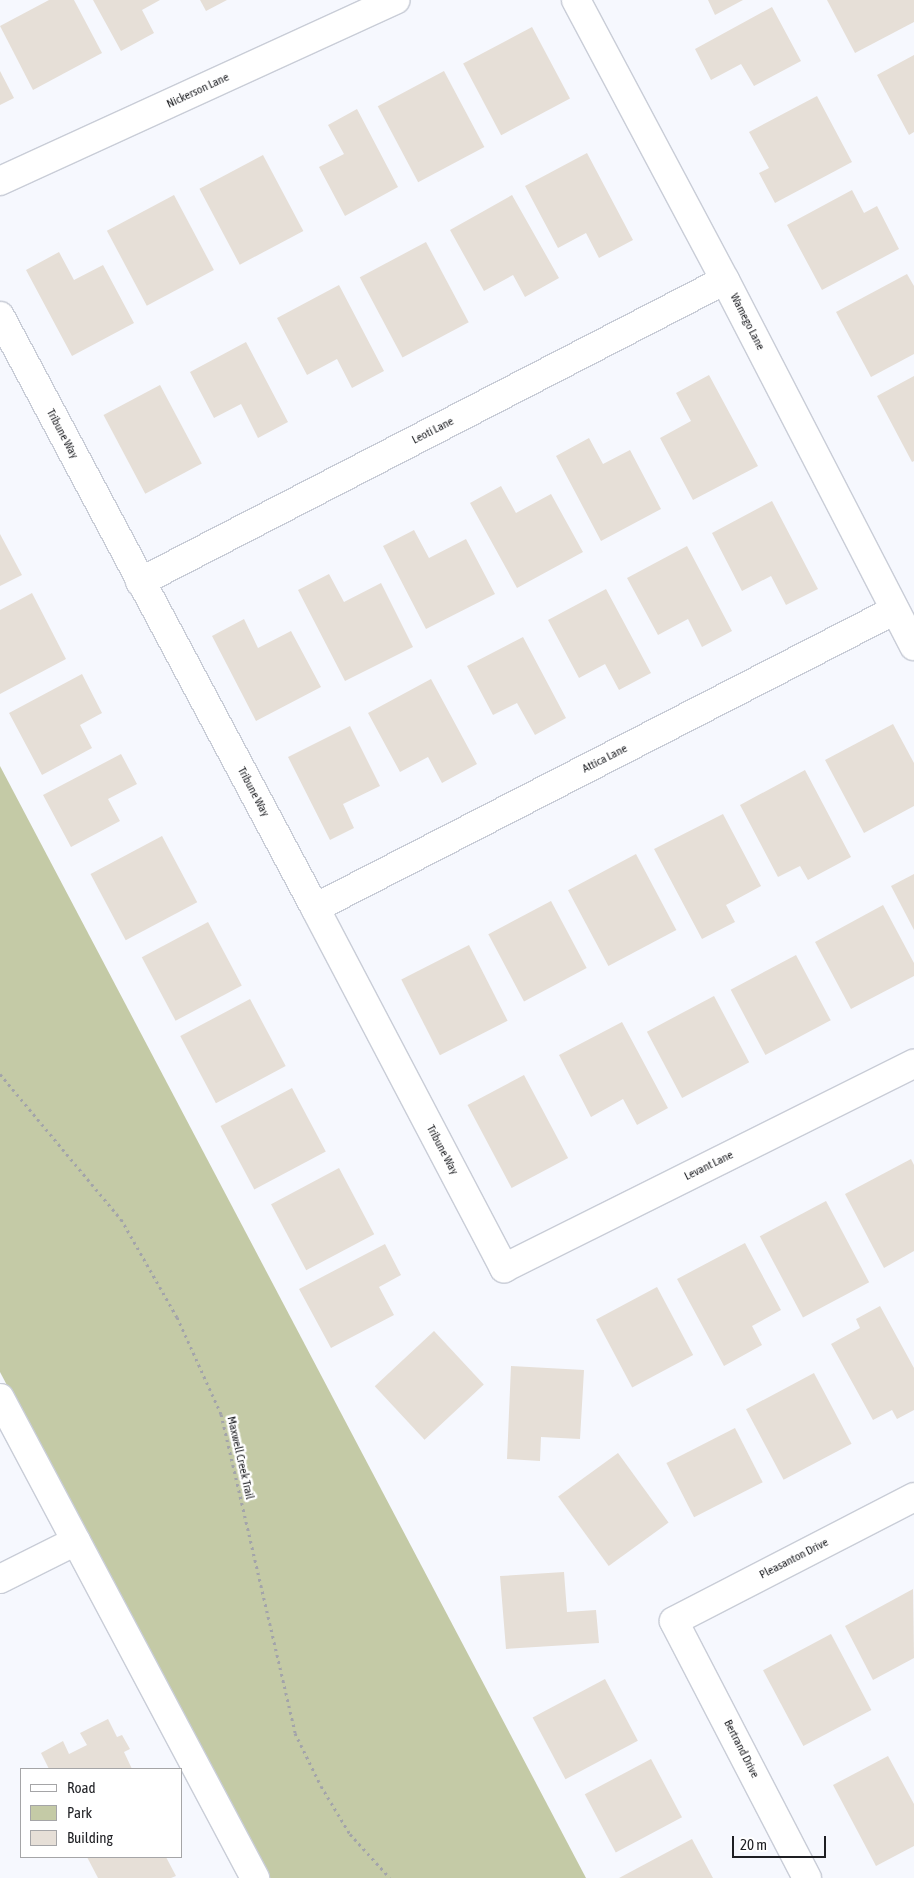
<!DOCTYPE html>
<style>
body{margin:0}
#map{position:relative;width:914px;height:1878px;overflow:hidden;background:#f6f8fe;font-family:"Asap Condensed",sans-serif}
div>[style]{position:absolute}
.green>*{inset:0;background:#c4caa6}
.building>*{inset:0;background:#e6dfd7;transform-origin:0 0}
.path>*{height:3px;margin-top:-1.5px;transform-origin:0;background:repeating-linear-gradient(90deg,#a3a4aa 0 2.5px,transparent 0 6.5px)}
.roads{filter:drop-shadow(1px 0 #c9cdd7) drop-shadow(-1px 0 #c9cdd7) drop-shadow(0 1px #c9cdd7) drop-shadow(0 -1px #c9cdd7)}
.minor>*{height:28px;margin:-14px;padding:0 14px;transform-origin:14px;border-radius:14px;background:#fff}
span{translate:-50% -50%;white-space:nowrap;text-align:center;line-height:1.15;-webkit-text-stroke:5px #fff;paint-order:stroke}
.street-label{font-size:12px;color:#1e1f23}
.legend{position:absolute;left:20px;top:1768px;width:162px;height:90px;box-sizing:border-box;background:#fff;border:1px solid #a5a5a7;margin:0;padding:6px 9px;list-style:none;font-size:15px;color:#1e1f23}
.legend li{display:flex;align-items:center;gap:10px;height:25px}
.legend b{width:25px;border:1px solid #a5a5a7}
.scale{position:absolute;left:732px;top:1836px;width:94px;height:22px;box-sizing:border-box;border:2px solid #1e1f23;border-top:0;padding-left:6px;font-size:15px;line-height:18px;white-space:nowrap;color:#1e1f23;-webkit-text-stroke:4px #fff;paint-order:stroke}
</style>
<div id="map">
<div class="green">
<div style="clip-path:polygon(0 766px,586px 1878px,267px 1878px,0 1372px)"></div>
</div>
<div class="building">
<div style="clip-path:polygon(49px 0,74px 0,102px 53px,33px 90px,0 26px)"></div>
<div style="clip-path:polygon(93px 0,160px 0,142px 10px,154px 33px,121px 51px)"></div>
<div style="clip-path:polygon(200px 0,227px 0,206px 11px)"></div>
<div style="clip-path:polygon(708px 0,743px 0,715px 15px)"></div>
<div style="clip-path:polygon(827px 0,914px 0,914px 22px,855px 53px)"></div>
<div style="clip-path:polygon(772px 7px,801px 61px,754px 86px,741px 64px,711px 80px,695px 49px)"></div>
<div style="left:532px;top:27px;width:81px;height:78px;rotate:62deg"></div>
<div style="clip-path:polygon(914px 55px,914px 132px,909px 135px,877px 75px)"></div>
<div style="clip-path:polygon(0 71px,14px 98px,0 105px)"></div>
<div style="left:444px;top:71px;width:86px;height:75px;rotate:62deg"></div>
<div style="clip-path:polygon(817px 96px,852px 162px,775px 203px,759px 173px,769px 168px,749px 132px)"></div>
<div style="clip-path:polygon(357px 109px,398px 187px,345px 216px,319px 167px,344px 154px,328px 125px)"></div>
<div style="clip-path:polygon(587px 153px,633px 240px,599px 258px,586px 233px,558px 248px,525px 186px)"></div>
<div style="left:263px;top:155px;width:86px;height:72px;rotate:62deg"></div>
<div style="clip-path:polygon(852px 190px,864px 213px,877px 206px,899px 249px,822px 290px,787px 225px)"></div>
<div style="left:174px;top:195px;width:85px;height:76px;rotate:62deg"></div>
<div style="clip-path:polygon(512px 195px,559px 278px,525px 297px,513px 275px,484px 291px,450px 230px)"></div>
<div style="left:426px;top:242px;width:91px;height:75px;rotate:62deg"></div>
<div style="clip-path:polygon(59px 252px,74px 280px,103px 265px,134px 323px,72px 356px,26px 270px)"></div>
<div style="clip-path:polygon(907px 274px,914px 286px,914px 354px,871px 377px,836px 312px)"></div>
<div style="clip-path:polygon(339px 285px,384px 371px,352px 388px,337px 359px,307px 375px,277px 318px)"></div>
<div style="clip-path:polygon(246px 342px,288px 422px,258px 438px,241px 404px,214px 418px,190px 372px)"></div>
<div style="clip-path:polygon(709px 375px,758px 466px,693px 500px,660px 438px,691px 421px,676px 393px)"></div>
<div style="clip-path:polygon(914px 376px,914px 461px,912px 462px,877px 396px)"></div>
<div style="left:160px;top:385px;width:89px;height:64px;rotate:62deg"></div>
<div style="clip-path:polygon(589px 438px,603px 464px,630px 450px,661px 509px,601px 541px,556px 456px)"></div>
<div style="clip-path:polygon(501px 486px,516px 513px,551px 494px,583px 552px,517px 588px,470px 503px)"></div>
<div style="clip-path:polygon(772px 501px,818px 589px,786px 605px,771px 576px,742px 591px,712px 533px)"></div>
<div style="clip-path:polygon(414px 530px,429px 558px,466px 539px,495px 594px,426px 629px,383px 546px)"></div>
<div style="clip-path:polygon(0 534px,22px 575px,0 586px)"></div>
<div style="clip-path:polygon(687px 546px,732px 631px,702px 647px,688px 619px,658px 635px,627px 578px)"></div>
<div style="clip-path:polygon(329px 574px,344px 602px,381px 583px,413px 647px,345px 681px,298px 590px)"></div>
<div style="clip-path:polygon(606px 589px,651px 673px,619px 690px,605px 664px,579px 678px,548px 620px)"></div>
<div style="clip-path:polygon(32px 593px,66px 659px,0 694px,0 610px)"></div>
<div style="clip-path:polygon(244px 619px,258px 648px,291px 631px,321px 687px,256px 721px,212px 636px)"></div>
<div style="clip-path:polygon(523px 637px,566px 718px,535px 735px,517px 703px,493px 715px,467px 666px)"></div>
<div style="clip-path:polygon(82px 674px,102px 713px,80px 725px,92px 748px,42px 775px,9px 713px)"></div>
<div style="clip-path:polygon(431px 679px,477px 764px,442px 783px,428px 757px,400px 772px,368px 713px)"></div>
<div style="clip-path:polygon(893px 724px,914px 763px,914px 806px,864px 833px,825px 760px)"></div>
<div style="clip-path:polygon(350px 726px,380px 786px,343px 804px,354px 828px,330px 840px,288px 757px)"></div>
<div style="clip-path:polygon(121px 754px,137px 784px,108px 799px,120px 821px,71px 847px,43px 795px)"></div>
<div style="clip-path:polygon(805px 770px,851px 857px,808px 880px,800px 866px,778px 877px,740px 805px)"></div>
<div style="clip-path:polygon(723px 814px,761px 886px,726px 905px,735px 922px,702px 939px,654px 849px)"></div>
<div style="left:162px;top:836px;width:75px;height:81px;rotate:62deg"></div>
<div style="left:636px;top:854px;width:86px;height:77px;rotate:62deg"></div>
<div style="clip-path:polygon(914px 874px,914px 930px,891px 886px)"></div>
<div style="left:551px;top:901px;width:76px;height:71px;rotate:62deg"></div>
<div style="clip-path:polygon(883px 905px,914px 963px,914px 976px,851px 1009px,815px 942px)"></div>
<div style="left:208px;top:922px;width:72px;height:75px;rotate:62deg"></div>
<div style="left:469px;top:945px;width:85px;height:76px;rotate:63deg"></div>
<div style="left:796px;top:955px;width:74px;height:74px;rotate:62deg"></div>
<div style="left:714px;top:996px;width:75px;height:76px;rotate:62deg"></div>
<div style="left:250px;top:999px;width:76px;height:79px;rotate:62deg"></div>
<div style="clip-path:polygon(622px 1022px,668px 1108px,637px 1125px,623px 1099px,591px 1117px,559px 1055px)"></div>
<div style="left:524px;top:1075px;width:94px;height:64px;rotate:62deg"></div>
<div style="left:292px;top:1088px;width:72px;height:81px;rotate:62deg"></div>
<div style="clip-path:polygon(911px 1159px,914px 1165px,914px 1251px,884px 1268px,845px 1194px)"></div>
<div style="left:339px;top:1168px;width:75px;height:77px;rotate:62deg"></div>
<div style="left:826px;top:1201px;width:92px;height:75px;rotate:62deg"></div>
<div style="clip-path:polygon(745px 1243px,781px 1310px,752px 1326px,762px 1345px,724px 1366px,677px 1279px)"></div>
<div style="clip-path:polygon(385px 1244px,401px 1275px,379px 1287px,394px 1315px,331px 1348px,299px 1289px)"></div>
<div style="left:657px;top:1287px;width:77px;height:69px;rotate:62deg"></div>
<div style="clip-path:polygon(880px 1306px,914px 1368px,914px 1410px,897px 1419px,892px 1410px,873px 1420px,831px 1344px,860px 1328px,856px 1319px)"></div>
<div style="left:434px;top:1331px;width:73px;height:81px;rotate:47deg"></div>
<div style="clip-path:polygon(511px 1366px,584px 1370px,580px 1439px,541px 1437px,540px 1461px,507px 1459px)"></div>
<div style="left:814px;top:1373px;width:80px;height:77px;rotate:62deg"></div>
<div style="left:735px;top:1428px;width:61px;height:77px;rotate:63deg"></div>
<div style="left:618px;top:1453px;width:86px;height:74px;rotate:54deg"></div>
<div style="clip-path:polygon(564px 1572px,567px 1612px,596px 1610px,599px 1643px,506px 1649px,500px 1576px)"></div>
<div style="clip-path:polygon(913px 1589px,914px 1658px,873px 1680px,845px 1626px)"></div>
<div style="left:831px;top:1634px;width:86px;height:77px;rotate:62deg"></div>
<div style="left:605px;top:1679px;width:70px;height:82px;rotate:62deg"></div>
<div style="clip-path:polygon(108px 1719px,117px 1737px,122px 1735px,130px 1749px,124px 1752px,132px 1769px,49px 1769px,41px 1753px,63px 1741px,69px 1754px,87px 1745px,80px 1733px)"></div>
<div style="clip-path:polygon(888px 1756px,914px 1804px,914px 1846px,876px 1866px,833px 1785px)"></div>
<div style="left:651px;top:1759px;width:66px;height:75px;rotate:62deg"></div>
<div style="clip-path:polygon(692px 1839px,713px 1878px,619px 1878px)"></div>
<div style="clip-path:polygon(87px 1857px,166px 1857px,176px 1876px,171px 1878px,98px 1878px)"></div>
</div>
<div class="path">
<div style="left:0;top:1074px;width:189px;rotate:50.2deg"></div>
<div style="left:121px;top:1219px;width:113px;rotate:60.3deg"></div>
<div style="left:177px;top:1317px;width:107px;rotate:65.6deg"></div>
<div style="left:221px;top:1414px;width:327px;rotate:76.9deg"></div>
<div style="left:295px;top:1733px;width:59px;rotate:63.9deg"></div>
<div style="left:321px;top:1786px;width:56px;rotate:58.9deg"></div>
<div style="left:350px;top:1834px;width:59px;rotate:47.7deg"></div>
</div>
<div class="roads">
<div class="minor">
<div style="left:576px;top:0;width:317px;rotate:62deg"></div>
<div style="left:725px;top:280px;width:412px;rotate:62.7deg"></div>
<div style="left:0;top:181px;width:435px;rotate:-24.6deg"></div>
<div style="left:0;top:316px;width:671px;rotate:61.98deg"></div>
<div style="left:315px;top:908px;width:407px;rotate:62.3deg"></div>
<div style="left:504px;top:1268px;width:458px;rotate:-26.5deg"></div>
<div style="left:140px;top:582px;width:658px;rotate:-27.3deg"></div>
<div style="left:315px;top:908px;width:652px;rotate:-27.19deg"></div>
<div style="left:0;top:1398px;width:544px;rotate:62.02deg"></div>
<div style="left:0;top:1579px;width:85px;rotate:-26.6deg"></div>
<div style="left:807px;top:1878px;width:289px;rotate:-117.4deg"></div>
<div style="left:674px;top:1621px;width:270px;rotate:-27.3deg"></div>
</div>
</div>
<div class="street-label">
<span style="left:198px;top:91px;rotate:-25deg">Nickerson Lane</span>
<span style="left:747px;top:322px;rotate:63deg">Wamego Lane</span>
<span style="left:433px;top:431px;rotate:-27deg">Leoti Lane</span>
<span style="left:62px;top:434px;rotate:62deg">Tribune Way</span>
<span style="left:605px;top:759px;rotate:-27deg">Attica Lane</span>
<span style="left:253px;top:792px;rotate:62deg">Tribune Way</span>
<span style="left:442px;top:1150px;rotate:62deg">Tribune Way</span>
<span style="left:709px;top:1166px;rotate:-26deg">Levant Lane</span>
<span style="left:240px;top:1458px;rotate:77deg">Maxwell Creek Trail</span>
<span style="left:794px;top:1559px;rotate:-27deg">Pleasanton Drive</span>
<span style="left:741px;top:1749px;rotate:63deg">Bertrand Drive</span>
</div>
<ul class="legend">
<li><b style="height:6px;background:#fff"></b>Road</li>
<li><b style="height:14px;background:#c4caa6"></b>Park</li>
<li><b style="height:14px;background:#e6dfd7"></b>Building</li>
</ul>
<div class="scale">20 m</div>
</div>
